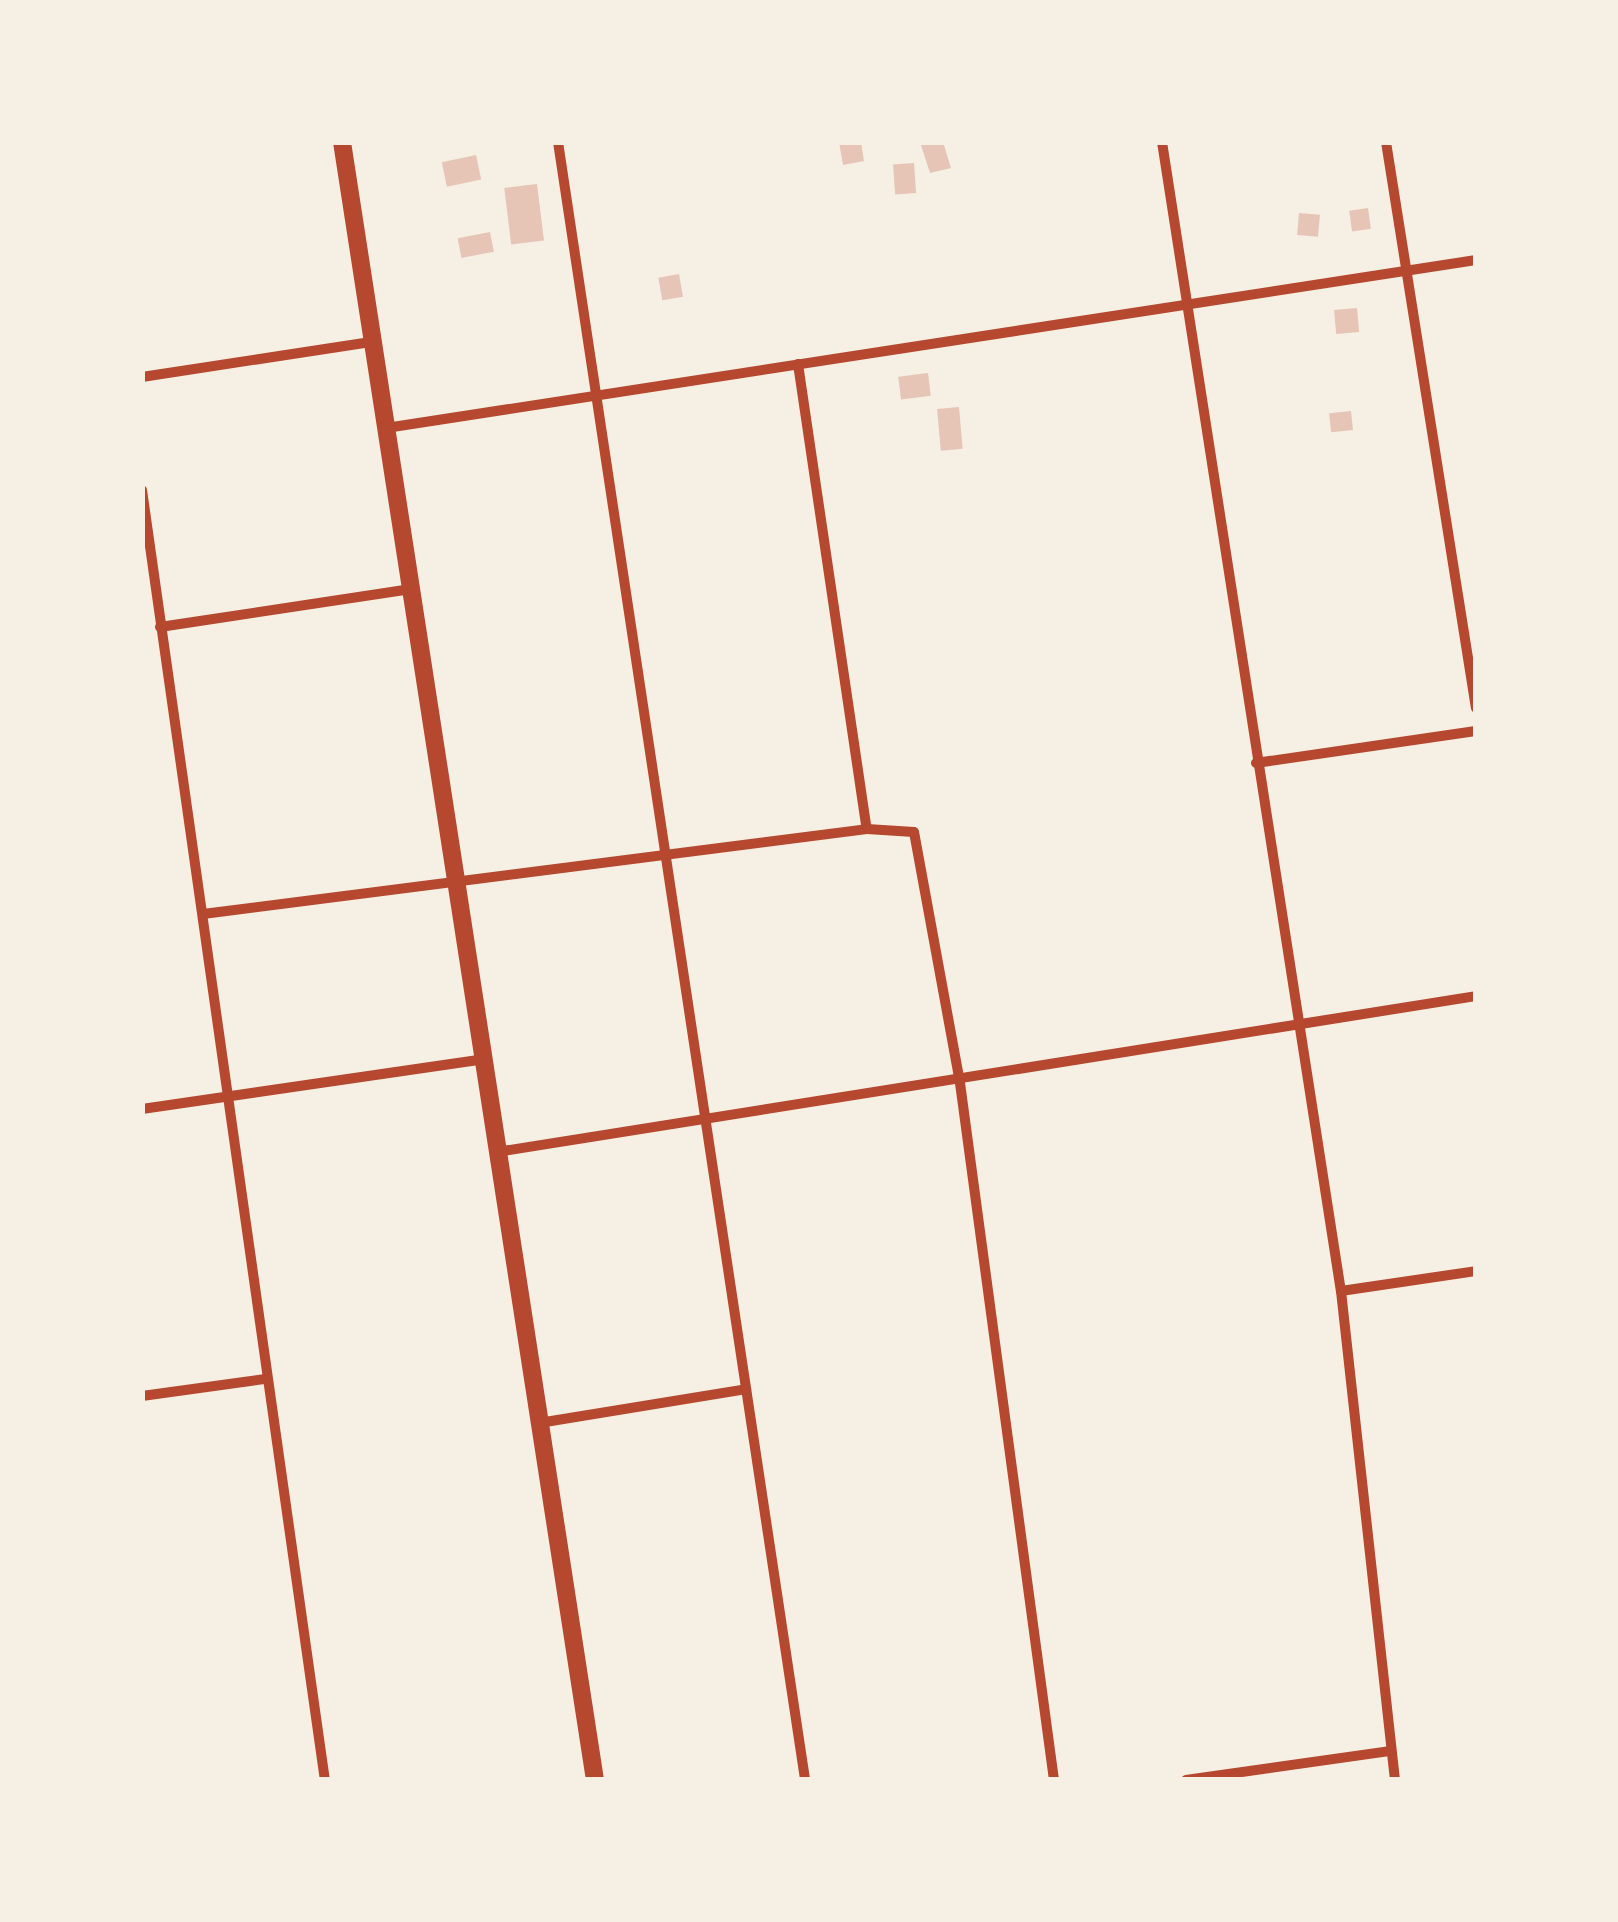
<!DOCTYPE html>
<style>
body{margin:0}
#map{position:relative;width:1618px;height:1922px;overflow:hidden;background:#f6efe4;font-family:"Nunito Sans",sans-serif}
div>[style]{position:absolute}
.building>*{inset:0;background:#e6c5b7;transform-origin:0 0}
.minor>*{height:10px;margin:-5px;padding:0 5px;transform-origin:5px;border-radius:5px;background:#b5482f}
.tertiary>*{height:18px;margin:-9px;padding:0 9px;transform-origin:9px;border-radius:9px;background:#b5482f}
span{translate:-50% -50%;white-space:nowrap;text-align:center;line-height:1.15;-webkit-text-stroke:8px #f6efe4;paint-order:stroke}
.frame{position:absolute;inset:0;border:145px solid #f6efe4;pointer-events:none}
</style>
<div id="map">
<div class="building">
<div style="clip-path:polygon(839px 142px,861px 142px,864px 161px,843px 165px)"></div>
<div style="clip-path:polygon(920px 142px,943px 142px,951px 168px,930px 173px)"></div>
<div style="left:476px;top:155px;width:25px;height:35px;rotate:78deg"></div>
<div style="left:914px;top:163px;width:30px;height:21px;rotate:86deg"></div>
<div style="left:537px;top:184px;width:57px;height:33px;rotate:83deg"></div>
<div style="left:1368px;top:208px;width:21px;height:19px;rotate:82deg"></div>
<div style="left:1299px;top:213px;width:21px;height:22px;rotate:5deg"></div>
<div style="left:490px;top:232px;width:20px;height:33px;rotate:79deg"></div>
<div style="left:679px;top:274px;width:23px;height:21px;rotate:80deg"></div>
<div style="left:1357px;top:308px;width:24px;height:23px;rotate:85deg"></div>
<div style="left:928px;top:373px;width:23px;height:30px;rotate:83deg"></div>
<div style="left:959px;top:407px;width:42px;height:22px;rotate:85deg"></div>
<div style="left:1351px;top:411px;width:19px;height:22px;rotate:84deg"></div>
</div>
<div class="minor">
<div style="left:558px;top:142px;width:1657px;rotate:81.42deg"></div>
<div style="left:1162px;top:142px;width:1163px;rotate:81.15deg"></div>
<div style="left:1341px;top:1291px;width:492px;rotate:83.7deg"></div>
<div style="left:1386px;top:142px;width:573px;rotate:80.97deg"></div>
<div style="left:798px;top:364px;width:470px;rotate:81.6deg"></div>
<div style="left:142px;top:377px;width:233px;rotate:-8.7deg"></div>
<div style="left:386px;top:428px;width:1103px;rotate:-8.76deg"></div>
<div style="left:142px;top:490px;width:1303px;rotate:81.93deg"></div>
<div style="left:160px;top:627px;width:254px;rotate:-8.6deg"></div>
<div style="left:1256px;top:763px;width:222px;rotate:-8.3deg"></div>
<div style="left:203px;top:914px;width:669px;rotate:-7.29deg"></div>
<div style="left:867px;top:829px;width:47px;rotate:3.7deg"></div>
<div style="left:914px;top:832px;width:255px;rotate:79.6deg"></div>
<div style="left:960px;top:1083px;width:703px;rotate:82.32deg"></div>
<div style="left:142px;top:1109px;width:345px;rotate:-8.3deg"></div>
<div style="left:497px;top:1152px;width:991px;rotate:-9.05deg"></div>
<div style="left:1341px;top:1291px;width:136px;rotate:-8.4deg"></div>
<div style="left:142px;top:1396px;width:123px;rotate:-7.9deg"></div>
<div style="left:539px;top:1423px;width:210px;rotate:-9.3deg"></div>
<div style="left:1186px;top:1780px;width:207px;rotate:-8.1deg"></div>
</div>
<div class="tertiary">
<div style="left:342px;top:142px;width:1657px;rotate:81.22deg"></div>
</div>
<div class="frame"></div>
</div>
